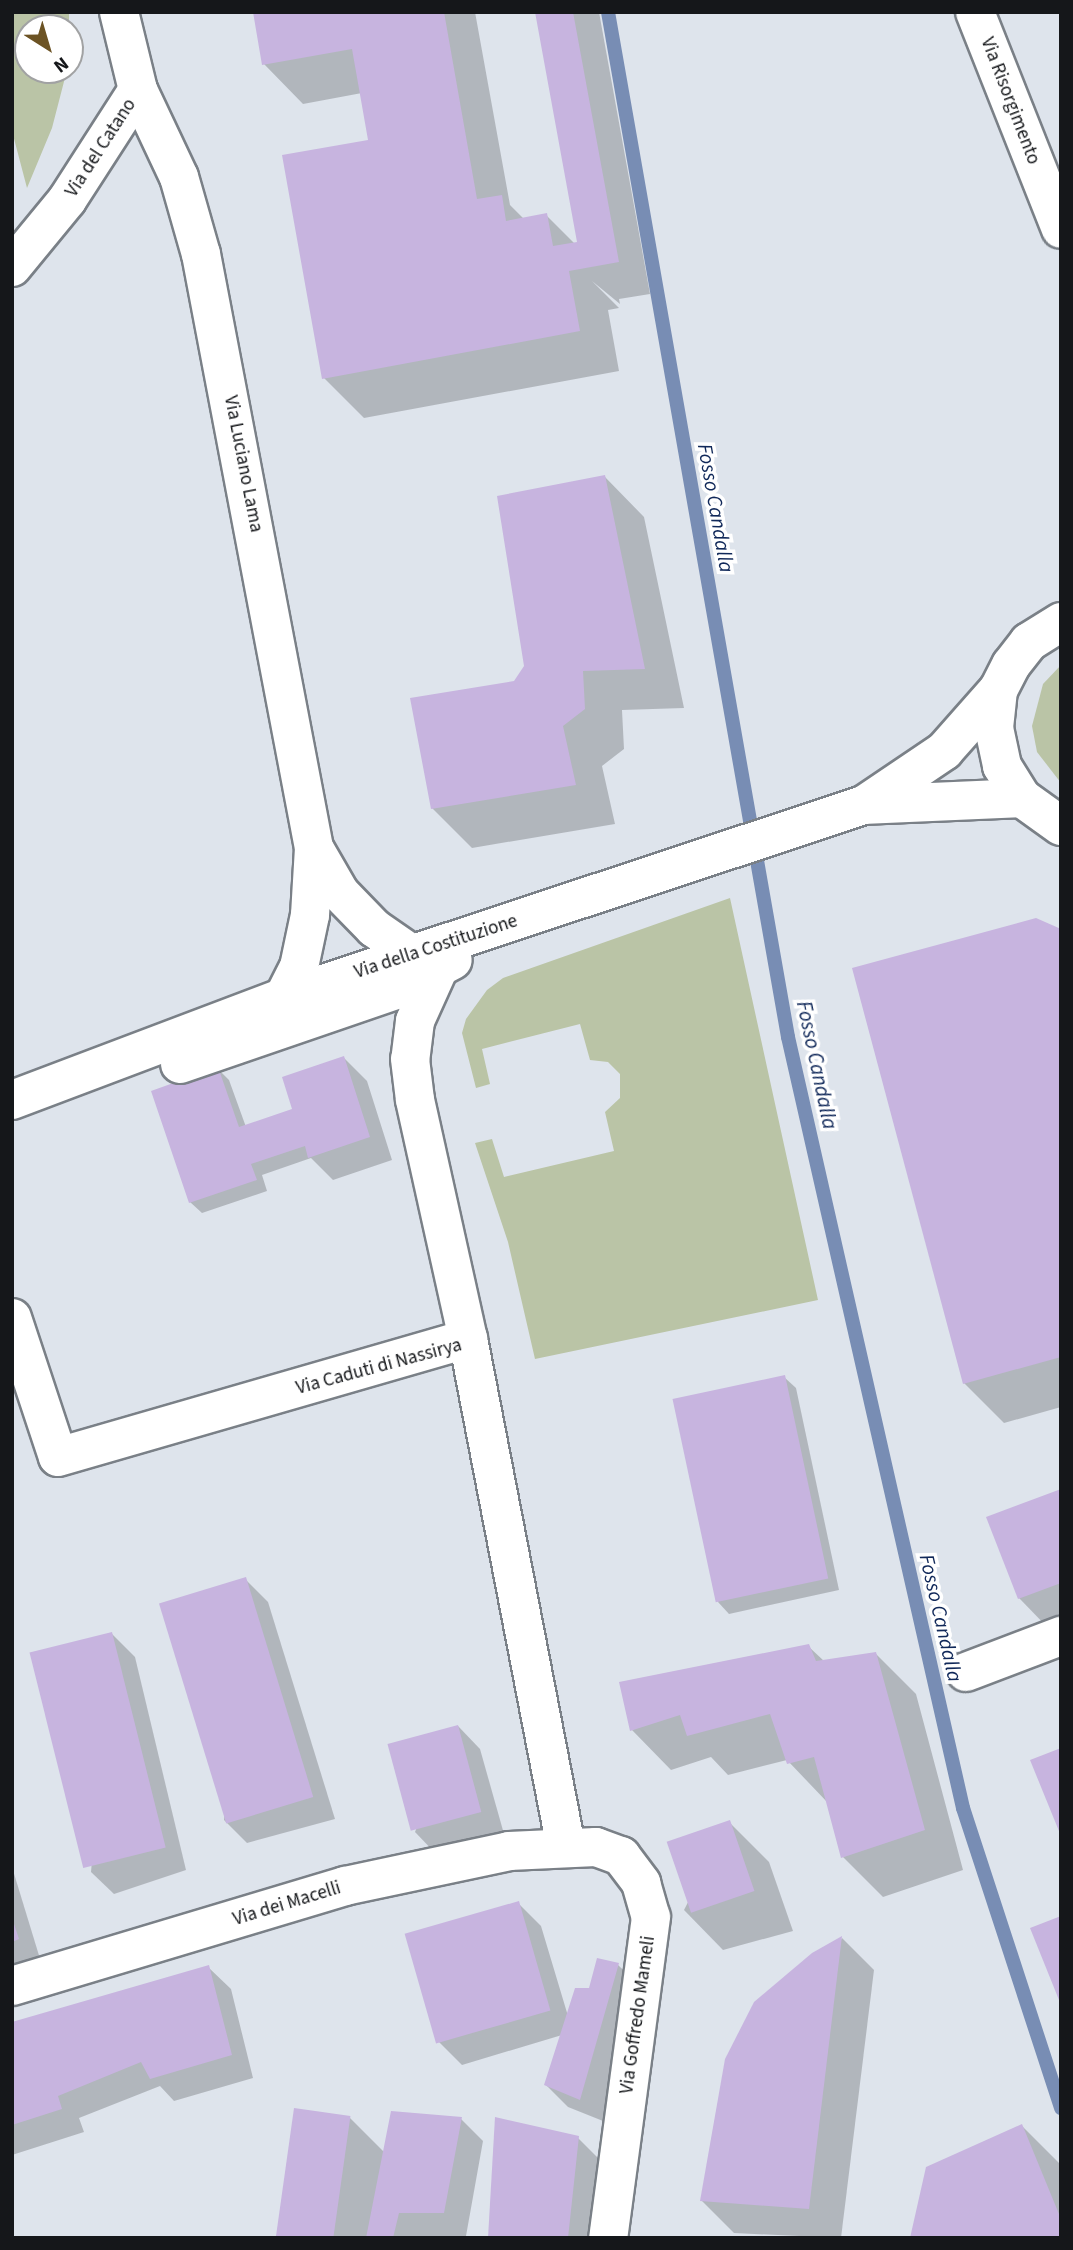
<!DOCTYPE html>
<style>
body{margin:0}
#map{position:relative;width:1073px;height:2250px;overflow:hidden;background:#dee4ec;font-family:"Source Sans 3",sans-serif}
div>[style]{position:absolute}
.green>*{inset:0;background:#bac4a6}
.shadow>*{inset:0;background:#0003}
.stream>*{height:14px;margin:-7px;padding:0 7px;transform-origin:7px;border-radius:7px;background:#788db4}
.building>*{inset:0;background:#c7b4df;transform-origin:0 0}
.roads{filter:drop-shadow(2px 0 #7a8087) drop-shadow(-2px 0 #7a8087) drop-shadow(0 2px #7a8087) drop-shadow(0 -2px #7a8087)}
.minor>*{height:38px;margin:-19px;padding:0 19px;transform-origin:19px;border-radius:19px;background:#fff}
.tertiary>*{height:38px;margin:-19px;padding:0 19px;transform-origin:19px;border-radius:19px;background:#fff}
.primary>*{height:38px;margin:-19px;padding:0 19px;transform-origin:19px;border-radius:19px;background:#fff}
span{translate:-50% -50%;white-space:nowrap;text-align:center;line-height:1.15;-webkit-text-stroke:7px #fff;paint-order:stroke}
.street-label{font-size:19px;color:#15171a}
.water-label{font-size:21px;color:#102859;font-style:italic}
.frame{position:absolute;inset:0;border:14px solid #15171a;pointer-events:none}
.north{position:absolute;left:14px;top:14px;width:70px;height:70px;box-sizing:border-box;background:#fff;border:2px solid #a1a2a3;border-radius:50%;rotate:143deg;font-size:19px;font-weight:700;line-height:28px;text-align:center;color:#15171a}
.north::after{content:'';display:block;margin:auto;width:24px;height:32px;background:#6c5324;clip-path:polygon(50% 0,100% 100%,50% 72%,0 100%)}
</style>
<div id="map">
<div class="green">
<div style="clip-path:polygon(12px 12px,69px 12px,69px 28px,28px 28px,28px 70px,67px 70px,52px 128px,27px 188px,12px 131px)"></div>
<div style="clip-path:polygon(1061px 665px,1061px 783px,1037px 752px,1032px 726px,1043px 684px)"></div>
<div style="clip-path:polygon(730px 898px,818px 1300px,535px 1359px,508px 1242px,475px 1143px,492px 1139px,504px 1177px,614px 1151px,605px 1112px,620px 1098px,620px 1074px,608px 1062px,590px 1060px,580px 1024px,482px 1049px,490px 1084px,476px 1088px,462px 1033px,466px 1019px,487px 990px,503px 978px)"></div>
</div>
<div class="shadow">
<div style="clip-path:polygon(254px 12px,475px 12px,510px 205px,524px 219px,546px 215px,575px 244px,579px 243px,537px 12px,599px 12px,650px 294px,619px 299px,620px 304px,592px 281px,619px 308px,608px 310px,619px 371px,364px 418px,324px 378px,370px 141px,362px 93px,303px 104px,264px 64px)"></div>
<div style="clip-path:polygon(605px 477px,644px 517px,684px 708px,622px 710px,624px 749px,602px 766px,615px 824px,472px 848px,432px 808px,525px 666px)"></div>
<div style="clip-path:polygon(1061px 931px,1061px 1407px,1004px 1423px,964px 1383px)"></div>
<div style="clip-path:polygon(344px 1058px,367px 1081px,392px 1160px,333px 1180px,311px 1158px,262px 1175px,267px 1191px,202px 1213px,190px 1202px,218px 1069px,229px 1080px,246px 1127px,292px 1111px)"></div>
<div style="clip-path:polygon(784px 1377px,796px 1388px,839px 1590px,729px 1614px,718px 1602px)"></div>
<div style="clip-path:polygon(1061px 1491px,1061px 1627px,1051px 1631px,1019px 1598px)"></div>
<div style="clip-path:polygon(245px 1579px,268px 1602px,335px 1819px,247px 1843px,224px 1820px)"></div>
<div style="clip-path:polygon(112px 1634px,135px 1657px,186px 1870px,114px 1894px,91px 1872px)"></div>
<div style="clip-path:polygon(808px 1646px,824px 1661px,876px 1654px,916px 1694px,963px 1870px,883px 1897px,843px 1857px,828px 1803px,787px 1760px,728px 1775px,711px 1757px,671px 1770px,632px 1730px)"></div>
<div style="clip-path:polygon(458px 1726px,480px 1749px,504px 1834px,437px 1855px,415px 1832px)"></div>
<div style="clip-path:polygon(729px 1822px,769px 1862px,793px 1931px,723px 1950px,684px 1910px)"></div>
<div style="clip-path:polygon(12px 1867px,41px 1962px,12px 1972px)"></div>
<div style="clip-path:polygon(518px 1903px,541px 1926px,568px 2016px,618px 1965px,641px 1987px,603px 2121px,568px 2107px,546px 2085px,562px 2035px,462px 2065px,439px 2042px)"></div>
<div style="clip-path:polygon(842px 1938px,874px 1970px,841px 2238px,734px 2233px,702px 2201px)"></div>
<div style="clip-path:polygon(208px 1967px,231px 1989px,253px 2078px,174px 2101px,160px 2086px,79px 2118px,84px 2132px,12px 2155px,12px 2024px)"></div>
<div style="clip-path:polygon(349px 2117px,384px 2152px,461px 2119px,483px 2141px,466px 2236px,279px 2238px)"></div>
<div style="clip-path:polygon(1022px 2126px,1061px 2165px,1061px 2238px)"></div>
<div style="clip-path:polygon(578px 2138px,601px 2161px,593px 2238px,490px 2238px)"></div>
</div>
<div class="stream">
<div style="left:608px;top:12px;width:1041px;rotate:80.04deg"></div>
<div style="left:788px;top:1037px;width:791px;rotate:77.21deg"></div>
<div style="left:963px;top:1808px;width:316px;rotate:71.9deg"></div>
</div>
<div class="building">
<div style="clip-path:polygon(253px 12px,444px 12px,477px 199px,502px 195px,506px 221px,547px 213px,553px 246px,577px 242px,535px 12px,573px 12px,619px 262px,569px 271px,580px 331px,322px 379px,282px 155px,368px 140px,352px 49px,262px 65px)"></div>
<div style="clip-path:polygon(605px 475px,645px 669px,583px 671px,585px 709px,563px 726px,576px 785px,431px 809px,410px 698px,514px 681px,524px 666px,497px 496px)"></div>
<div style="clip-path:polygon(1036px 918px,1061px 929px,1061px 1357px,963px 1384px,852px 968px)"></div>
<div style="clip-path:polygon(344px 1056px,370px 1137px,308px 1158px,305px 1146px,251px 1164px,257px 1180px,189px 1203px,151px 1091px,218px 1067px,239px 1127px,292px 1109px,282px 1077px)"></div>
<div style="left:785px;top:1375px;width:208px;height:115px;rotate:78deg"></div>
<div style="clip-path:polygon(1061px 1489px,1061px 1583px,1018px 1599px,986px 1517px)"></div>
<div style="left:246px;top:1577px;width:230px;height:91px;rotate:73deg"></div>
<div style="left:112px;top:1632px;width:222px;height:85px;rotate:76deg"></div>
<div style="clip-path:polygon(809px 1644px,816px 1661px,876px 1652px,925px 1830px,841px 1858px,814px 1757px,787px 1764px,770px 1714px,687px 1736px,680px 1715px,630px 1731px,619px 1682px)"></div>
<div style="left:458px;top:1725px;width:90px;height:73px;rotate:75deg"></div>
<div style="clip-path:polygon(1061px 1748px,1061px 1836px,1030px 1760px)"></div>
<div style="left:730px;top:1820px;width:75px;height:67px;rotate:71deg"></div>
<div style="left:519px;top:1901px;width:114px;height:119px;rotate:74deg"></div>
<div style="clip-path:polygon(1061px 1916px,1061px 2005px,1030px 1928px)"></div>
<div style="clip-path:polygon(12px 1918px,19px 1939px,12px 1942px)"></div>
<div style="clip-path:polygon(842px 1936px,809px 2209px,700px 2201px,725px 2059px,754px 2002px,812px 1953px)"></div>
<div style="clip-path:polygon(597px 1958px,619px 1963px,580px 2100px,544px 2085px,575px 1988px,589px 1988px)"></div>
<div style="clip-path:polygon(209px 1965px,232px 2055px,150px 2079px,141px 2062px,58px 2096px,62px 2109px,12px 2125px,12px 2022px)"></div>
<div style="left:294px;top:2108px;width:57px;height:131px;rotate:8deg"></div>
<div style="clip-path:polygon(391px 2111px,462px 2117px,444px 2213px,399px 2213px,393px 2238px,366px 2238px)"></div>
<div style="clip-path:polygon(495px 2117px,579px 2136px,568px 2238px,488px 2238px)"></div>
<div style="clip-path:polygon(1022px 2124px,1061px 2219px,1061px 2238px,910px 2238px,926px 2167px)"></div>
</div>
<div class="roads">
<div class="minor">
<div style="left:119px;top:12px;width:80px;rotate:76.3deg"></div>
<div style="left:138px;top:90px;width:96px;rotate:64.8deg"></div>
<div style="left:179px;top:177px;width:80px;rotate:74.1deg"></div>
<div style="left:201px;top:254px;width:605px;rotate:79.23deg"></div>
<div style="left:314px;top:848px;width:67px;rotate:93.4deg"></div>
<div style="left:310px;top:915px;width:53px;rotate:101.9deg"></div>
<div style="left:299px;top:967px;width:34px;rotate:117deg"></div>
<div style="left:12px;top:267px;width:87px;rotate:-50.6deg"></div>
<div style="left:67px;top:200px;width:131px;rotate:-57.2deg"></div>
<div style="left:314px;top:848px;width:52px;rotate:60deg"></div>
<div style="left:340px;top:893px;width:49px;rotate:45.8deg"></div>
<div style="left:374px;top:928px;width:47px;rotate:34.7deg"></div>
<div style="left:438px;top:970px;width:56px;rotate:114.3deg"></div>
<div style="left:415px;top:1021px;width:38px;rotate:97deg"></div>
<div style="left:410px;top:1059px;width:41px;rotate:83deg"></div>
<div style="left:415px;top:1100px;width:245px;rotate:77.5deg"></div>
<div style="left:468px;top:1339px;width:517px;rotate:79.08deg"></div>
<div style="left:12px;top:1318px;width:146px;rotate:71.7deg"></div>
<div style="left:58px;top:1457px;width:427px;rotate:-16.1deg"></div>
<div style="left:966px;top:1672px;width:102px;rotate:-20.8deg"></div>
<div style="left:12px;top:1986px;width:348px;rotate:-16.7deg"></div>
<div style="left:345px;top:1886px;width:168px;rotate:-12deg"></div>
<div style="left:509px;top:1851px;width:87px;rotate:-2.6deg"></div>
<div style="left:596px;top:1847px;width:27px;rotate:20deg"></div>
<div style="left:621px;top:1856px;width:34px;rotate:53deg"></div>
<div style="left:641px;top:1883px;width:35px;rotate:74deg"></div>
<div style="left:651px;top:1917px;width:324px;rotate:97.6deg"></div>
</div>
<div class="tertiary">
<div style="left:864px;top:805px;width:97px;rotate:-34deg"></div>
<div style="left:944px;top:751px;width:81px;rotate:-48.5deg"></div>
<div style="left:180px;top:1064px;width:228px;rotate:-18.9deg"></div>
<div style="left:396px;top:990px;width:64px;rotate:-27.8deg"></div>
<div style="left:12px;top:1100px;width:291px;rotate:-20.7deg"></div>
<div style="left:284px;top:997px;width:611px;rotate:-18.32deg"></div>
<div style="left:864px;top:805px;width:158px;rotate:-2.5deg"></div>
</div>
<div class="primary">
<div style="left:975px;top:12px;width:233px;rotate:68.4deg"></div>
<div style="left:1061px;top:622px;width:38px;rotate:148deg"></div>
<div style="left:1029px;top:642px;width:29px;rotate:128deg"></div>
<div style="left:1011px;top:665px;width:28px;rotate:117deg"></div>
<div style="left:998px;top:690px;width:38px;rotate:96deg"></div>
<div style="left:994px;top:728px;width:39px;rotate:78deg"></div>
<div style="left:1002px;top:766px;width:38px;rotate:58deg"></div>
<div style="left:1022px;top:798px;width:48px;rotate:35.7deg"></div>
</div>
</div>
<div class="street-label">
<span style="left:1010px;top:101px;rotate:69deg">Via Risorgimento</span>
<span style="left:101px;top:148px;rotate:-57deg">Via del Catano</span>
<span style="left:243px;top:464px;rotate:79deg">Via Luciano Lama</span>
<span style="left:436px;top:947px;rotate:-18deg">Via della Costituzione</span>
<span style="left:379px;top:1367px;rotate:-15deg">Via Caduti di Nassirya</span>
<span style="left:287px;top:1904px;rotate:-17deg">Via dei Macelli</span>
<span style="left:638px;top:2015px;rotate:-82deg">Via Goffredo Mameli</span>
</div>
<div class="water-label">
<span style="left:716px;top:508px;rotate:80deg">Fosso Candalla</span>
<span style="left:817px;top:1065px;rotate:78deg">Fosso Candalla</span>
<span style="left:941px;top:1618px;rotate:77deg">Fosso Candalla</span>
</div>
<div class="frame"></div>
<div class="north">N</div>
</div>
